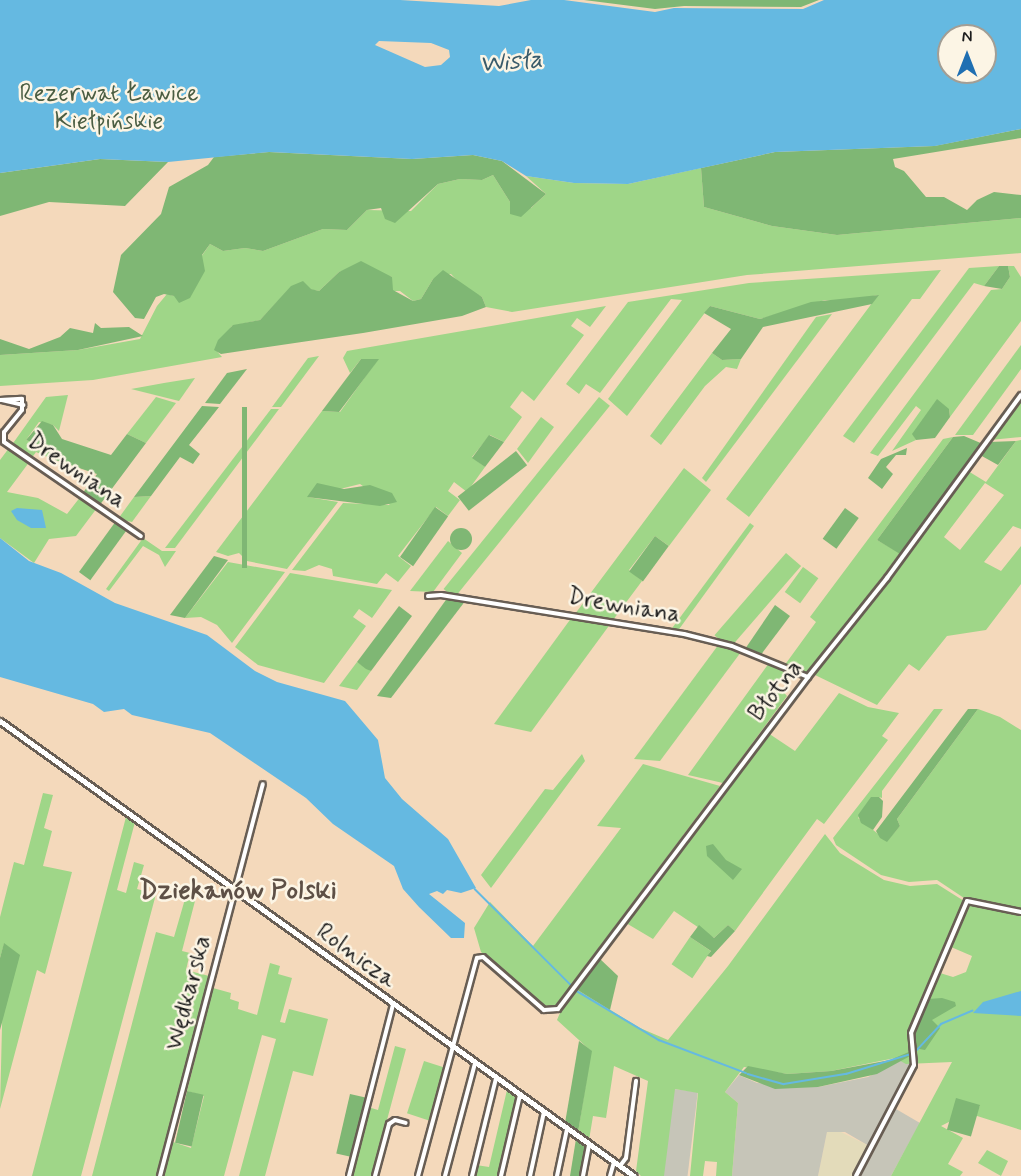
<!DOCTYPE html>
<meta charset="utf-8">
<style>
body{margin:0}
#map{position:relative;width:1021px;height:1176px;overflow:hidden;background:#f4d9bb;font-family:Mynerve,sans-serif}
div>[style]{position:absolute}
.built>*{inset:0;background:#e3dbba}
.industrial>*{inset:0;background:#c6c5b8;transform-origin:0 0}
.green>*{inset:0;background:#9fd688;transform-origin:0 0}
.forest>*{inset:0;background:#7fb774;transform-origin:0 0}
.round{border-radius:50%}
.water>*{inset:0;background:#65b9e1}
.stream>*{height:1.5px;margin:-0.75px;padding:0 0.75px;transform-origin:0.75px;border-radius:0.75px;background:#65b9e1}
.roads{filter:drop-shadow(2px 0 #685e54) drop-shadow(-2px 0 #685e54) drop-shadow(0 2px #685e54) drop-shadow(0 -2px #685e54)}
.minor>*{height:4px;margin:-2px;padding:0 2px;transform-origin:2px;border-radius:2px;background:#fff}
.tertiary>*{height:5px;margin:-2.5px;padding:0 2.5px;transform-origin:2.5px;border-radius:2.5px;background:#fff}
span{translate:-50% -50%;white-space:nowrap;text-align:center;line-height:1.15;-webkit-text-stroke:5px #fcf5e5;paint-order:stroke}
.park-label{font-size:24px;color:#4a5d42}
.street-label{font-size:24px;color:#1c1c1c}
.water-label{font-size:26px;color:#395b6b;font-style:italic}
.quarter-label{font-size:27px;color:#5e5046;font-weight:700}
.north{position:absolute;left:937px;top:24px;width:60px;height:60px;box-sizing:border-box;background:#fcf5e5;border:2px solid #a29e95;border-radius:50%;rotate:0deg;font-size:16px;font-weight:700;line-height:24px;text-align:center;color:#1c1c1c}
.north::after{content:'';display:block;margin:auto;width:21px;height:27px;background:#1f6fb2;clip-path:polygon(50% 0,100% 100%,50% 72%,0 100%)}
</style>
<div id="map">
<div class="built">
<div style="clip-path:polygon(837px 1130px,869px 1146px,853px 1176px,818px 1176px,827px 1132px)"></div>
</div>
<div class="industrial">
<div style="clip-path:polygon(912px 1055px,913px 1064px,869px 1146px,845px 1132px,827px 1132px,818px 1176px,732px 1176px,738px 1103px,725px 1092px,739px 1075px,757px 1083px,818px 1087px,868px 1077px)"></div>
<div style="left:674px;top:1089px;width:24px;height:88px;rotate:7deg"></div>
<div style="clip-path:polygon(896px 1109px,920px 1123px,891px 1176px,861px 1176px)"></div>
</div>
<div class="green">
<div style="clip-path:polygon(701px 168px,704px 207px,772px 226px,837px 235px,1021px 218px,1021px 253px,747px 275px,512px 312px,486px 307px,482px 297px,463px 287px,451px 274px,433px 279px,421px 299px,413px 301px,400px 291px,392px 291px,392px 277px,355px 267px,339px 272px,319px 291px,292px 286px,260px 320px,232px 326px,215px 349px,222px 357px,93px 380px,0 386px,0 355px,78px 350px,140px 339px,157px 306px,167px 294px,174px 296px,210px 244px,223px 251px,245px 248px,263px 251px,323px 229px,347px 230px,367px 210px,411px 211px,438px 184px,460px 179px,482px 180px,493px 175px,510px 202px,531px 208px,546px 194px,526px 176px,574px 183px,628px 184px)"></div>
<div style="clip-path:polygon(999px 266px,984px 286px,974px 283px,854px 443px,843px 436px,969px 268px)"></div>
<div style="clip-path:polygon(1008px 266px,1014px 266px,1021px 277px,1021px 321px,950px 417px,949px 409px,913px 434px,916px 440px,892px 451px,921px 410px,916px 406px,878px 456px,870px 453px,991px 290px,1002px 289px,1010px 277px)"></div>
<div style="clip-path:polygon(941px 270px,920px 299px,912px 299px,749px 517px,726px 499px,878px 295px,848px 301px,825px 300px,760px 319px,710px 306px,627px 416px,608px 399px,682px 300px,671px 299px,600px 393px,586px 384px,579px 394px,566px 384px,628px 302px,749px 283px)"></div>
<div style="clip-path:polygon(606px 306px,590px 327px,577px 318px,571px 326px,584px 335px,534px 401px,522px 391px,510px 407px,522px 417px,504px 442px,490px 435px,472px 457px,485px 467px,467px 492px,454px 482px,448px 491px,460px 500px,448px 516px,436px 507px,398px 556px,411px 566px,398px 582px,386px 573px,377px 584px,333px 576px,332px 569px,319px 565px,305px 571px,292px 570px,343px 503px,390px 505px,360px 484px,308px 497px,338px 502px,287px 569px,247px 561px,239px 553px,228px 556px,216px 552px,322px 411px,340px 412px,378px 359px,361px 359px,350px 373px,343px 358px,347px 351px)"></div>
<div style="clip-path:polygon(832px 314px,706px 482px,702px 478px,816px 317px)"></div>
<div style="clip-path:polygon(1021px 345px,1021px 369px,973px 435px,955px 435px)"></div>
<div style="clip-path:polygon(712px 353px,722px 360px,741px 359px,737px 369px,726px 367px,705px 386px,661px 445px,650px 436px)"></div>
<div style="clip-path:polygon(319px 356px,281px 407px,272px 407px,308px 358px)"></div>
<div style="clip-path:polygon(195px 378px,179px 401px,131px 389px,164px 383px)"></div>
<div style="clip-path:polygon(68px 395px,59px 431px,53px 425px,39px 422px,26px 440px,44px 447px,52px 459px,36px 452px,31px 459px,11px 446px,46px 397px)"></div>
<div style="clip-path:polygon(156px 397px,176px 403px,146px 443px,127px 434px)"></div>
<div style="left:599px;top:397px;width:14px;height:247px;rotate:39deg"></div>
<div style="clip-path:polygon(1021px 397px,1021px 437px,990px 440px)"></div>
<div style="clip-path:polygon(271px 409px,279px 409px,175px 548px,165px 548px)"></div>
<div style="clip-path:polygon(541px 417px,554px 427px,528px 463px,517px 449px)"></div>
<div style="clip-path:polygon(953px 437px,877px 540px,900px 553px,808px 676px,784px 666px,816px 622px,810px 617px,943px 439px)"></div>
<div style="clip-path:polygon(evenodd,1021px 440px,1021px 529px,1013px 526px,984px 562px,1001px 571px,1021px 546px,1021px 584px,986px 630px,947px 636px,919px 671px,909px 664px,877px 705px,815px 675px,968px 471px,986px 482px,1016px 441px,1021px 440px,985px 483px,1004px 495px,960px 550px,944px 537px,985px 483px)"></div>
<div style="clip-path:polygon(9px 448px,30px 461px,7px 492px,38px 498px,67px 514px,81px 496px,97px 508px,76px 536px,49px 539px,34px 563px,0 538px,0 460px)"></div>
<div style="clip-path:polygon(684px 468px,711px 490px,669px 546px,655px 536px,629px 570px,642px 581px,613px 620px,575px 614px)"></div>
<div style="clip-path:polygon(151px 496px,132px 522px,118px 519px,134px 497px)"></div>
<div style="clip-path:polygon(750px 523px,754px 526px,677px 632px,670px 631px)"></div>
<div style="clip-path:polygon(143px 538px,162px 551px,176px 551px,165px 567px,159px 555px,143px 546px,109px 591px,106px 589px)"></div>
<div style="clip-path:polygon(448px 541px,462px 553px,433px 592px,410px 591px)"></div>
<div style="left:786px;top:553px;width:20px;height:109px;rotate:41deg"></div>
<div style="clip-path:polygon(228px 562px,285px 572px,232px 643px,217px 625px,201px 617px,185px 618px)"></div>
<div style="left:803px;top:567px;width:19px;height:31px;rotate:36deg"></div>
<div style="clip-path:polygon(290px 573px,392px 590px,372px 618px,359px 609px,353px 617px,366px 626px,324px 683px,258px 665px,235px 647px)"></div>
<div style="clip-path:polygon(572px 617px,611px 623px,531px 732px,494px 724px)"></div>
<div style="clip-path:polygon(719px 644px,741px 652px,660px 761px,634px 759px)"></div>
<div style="clip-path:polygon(357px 662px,371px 671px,357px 690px,339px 686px)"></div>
<div style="clip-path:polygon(769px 663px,786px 670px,777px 685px,787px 696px,723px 783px,688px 775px)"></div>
<div style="clip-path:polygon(839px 693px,868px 707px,899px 713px,882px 736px,888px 740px,824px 824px,817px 819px,735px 931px,728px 925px,714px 938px,674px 911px,653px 939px,626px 923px,768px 733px,795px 751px)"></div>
<div style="clip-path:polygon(934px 709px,943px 709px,882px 791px,882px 798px,879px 797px,858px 818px,887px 841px,900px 826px,897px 819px,978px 709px,1000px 717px,1021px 730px,1021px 910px,967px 900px,937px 880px,909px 882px,881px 875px,836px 845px,833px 838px)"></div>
<div style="clip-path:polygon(582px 754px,585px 761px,491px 888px,481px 875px,545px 789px,553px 790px)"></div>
<div style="clip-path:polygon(643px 764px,720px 786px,553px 1009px,547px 1009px,481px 952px,474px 928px,490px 902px,533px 946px,621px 828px,597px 826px)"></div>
<div style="clip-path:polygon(43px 793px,53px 795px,44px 828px,52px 831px,43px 866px,72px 872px,45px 974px,37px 970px,0 1109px,4px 944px,0 958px,0 917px,14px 862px,24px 865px)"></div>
<div style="clip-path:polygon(126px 817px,135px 822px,117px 890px,126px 893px,134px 862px,144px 865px,137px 889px,156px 894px,81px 1176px,32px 1176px)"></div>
<div style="clip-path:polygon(825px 834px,840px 853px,884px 880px,910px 886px,937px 884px,964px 901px,929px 986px,935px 984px,940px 973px,953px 977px,966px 972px,972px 956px,951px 947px,967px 907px,971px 905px,1021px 916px,1021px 1130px,974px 1115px,980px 1106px,941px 1126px,963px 1138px,948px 1164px,963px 1172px,960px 1176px,891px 1176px,952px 1062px,906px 1064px,895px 1058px,831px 1071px,787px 1074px,744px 1067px,725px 1092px,738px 1103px,732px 1176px,716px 1176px,717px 1162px,705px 1161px,703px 1176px,690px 1176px,698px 1093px,675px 1089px,664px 1176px,641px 1176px,636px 1171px,648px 1081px,614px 1066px,606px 1118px,593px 1116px,589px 1140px,578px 1132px,591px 1051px,557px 1020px,562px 1008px,576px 989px,640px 1028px,668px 1040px,728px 966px)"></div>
<div style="clip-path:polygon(185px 899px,195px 901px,182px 951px,190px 953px,186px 970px,209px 976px,156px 1176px,92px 1176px,156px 932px,174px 937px)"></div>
<div style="left:690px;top:937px;width:25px;height:33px;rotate:34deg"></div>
<div style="clip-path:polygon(270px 963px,280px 966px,278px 974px,292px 978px,280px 1022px,285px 1023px,289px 1009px,328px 1019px,313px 1076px,293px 1071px,265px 1176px,239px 1176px,276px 1039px,262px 1035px,224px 1176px,164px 1176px,173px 1142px,191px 1148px,204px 1096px,187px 1091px,213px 988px,231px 993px,230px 999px,239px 1002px,238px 1009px,257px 1015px)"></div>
<div style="clip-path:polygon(395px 1046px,406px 1049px,372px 1176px,350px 1176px,368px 1107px,378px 1110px)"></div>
<div style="left:424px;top:1061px;width:23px;height:55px;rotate:18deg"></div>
<div style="clip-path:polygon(507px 1090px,517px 1096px,500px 1176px,474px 1176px,476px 1165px,489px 1167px)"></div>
<div style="clip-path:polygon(987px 1150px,1008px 1161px,1001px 1176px,978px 1163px)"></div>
</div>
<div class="forest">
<div style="clip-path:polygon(584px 0,819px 0,801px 7px,684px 6px,655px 9px)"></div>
<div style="clip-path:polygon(1021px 129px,1021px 138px,893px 159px,895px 167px,904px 171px,926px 197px,944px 197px,967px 210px,977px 200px,994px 192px,1021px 195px,1021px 218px,837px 235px,772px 226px,704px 207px,701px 168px,775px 152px,934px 146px)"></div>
<div style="clip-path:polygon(269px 152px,412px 159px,473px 155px,502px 161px,546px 194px,521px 217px,510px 214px,510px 202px,493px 175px,482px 180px,460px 179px,438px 184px,395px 223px,385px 219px,381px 208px,367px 210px,347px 230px,323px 229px,263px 251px,245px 248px,223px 251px,210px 244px,202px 255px,205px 271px,190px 298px,179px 303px,174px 296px,164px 294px,156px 297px,144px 319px,135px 318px,113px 292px,121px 255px,161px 214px,169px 187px,208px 165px,214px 157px)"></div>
<div style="clip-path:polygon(100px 159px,168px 162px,125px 206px,49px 202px,0 216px,0 173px)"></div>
<div style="clip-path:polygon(361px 261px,392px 277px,393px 290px,413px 301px,421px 299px,433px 279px,443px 270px,482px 297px,486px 307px,462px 316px,363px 333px,221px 354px,214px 350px,218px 340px,233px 325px,260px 320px,291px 286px,303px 281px,311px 289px,319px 291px,339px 272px)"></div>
<div style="clip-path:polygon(999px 266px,1008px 266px,1010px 277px,1002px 289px,984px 286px)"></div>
<div style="clip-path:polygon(879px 295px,872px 304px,763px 327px,741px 359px,722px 360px,712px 353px,731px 329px,704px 313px,710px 306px,760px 319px,811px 302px)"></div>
<div style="clip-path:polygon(95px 323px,101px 328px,129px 327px,143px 336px,78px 350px,0 355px,0 339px,29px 349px,60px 337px,70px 328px,93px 333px)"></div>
<div style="clip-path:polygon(361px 359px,379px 359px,339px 412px,322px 411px)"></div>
<div style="clip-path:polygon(247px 369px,220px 404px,205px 403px,227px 373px)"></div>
<div style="clip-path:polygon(937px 399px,949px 409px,950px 417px,935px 438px,916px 440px,912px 434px)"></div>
<div style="clip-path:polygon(202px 406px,219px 407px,189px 445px,200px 454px,193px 464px,180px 457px,151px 496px,134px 497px)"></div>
<div style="left:242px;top:407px;width:5px;height:161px"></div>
<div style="clip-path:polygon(42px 421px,53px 425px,62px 439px,111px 455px,127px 434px,146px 443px,99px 506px,82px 494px,97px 474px,52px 459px,44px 447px,26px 440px)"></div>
<div style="clip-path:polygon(489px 435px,504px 442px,485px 467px,472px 458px)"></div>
<div style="clip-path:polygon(964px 436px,983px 444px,826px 657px,815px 666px,900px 554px,877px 540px,953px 437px)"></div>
<div style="clip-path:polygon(1016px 441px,998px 465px,980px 455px,989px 442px)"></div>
<div style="clip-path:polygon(907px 448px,906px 455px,896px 455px,886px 467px,893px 474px,882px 489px,868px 478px,881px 459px)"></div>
<div style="left:516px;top:451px;width:18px;height:74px;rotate:52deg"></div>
<div style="clip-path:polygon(317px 483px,344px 489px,370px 485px,392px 493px,397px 502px,380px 506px,307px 497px)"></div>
<div style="left:435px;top:507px;width:16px;height:61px;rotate:35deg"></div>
<div style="left:845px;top:508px;width:17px;height:38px;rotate:36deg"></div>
<div style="left:116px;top:521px;width:14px;height:63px;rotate:36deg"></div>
<div class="round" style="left:450px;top:528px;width:22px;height:22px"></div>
<div style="left:655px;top:536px;width:17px;height:44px;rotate:36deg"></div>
<div style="clip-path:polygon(214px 556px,228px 560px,185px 618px,170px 615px)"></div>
<div style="clip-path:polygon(448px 597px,466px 600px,391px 698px,377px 696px)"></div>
<div style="clip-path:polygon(775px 605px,790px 616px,760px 656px,745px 649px)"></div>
<div style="clip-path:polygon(399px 606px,412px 616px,371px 671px,366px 669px,357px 662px)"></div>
<div style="clip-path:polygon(968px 709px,978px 709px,897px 819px,900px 826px,887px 842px,880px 838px,876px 831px)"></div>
<div style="clip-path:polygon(871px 797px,879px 797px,883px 801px,882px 817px,873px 830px,861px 823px,858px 815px)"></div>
<div style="clip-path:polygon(713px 844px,726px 860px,742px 869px,733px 880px,707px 856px,706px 846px)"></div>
<div style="clip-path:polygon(699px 925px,714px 938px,728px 925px,735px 931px,711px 957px,707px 956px,711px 951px,690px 937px)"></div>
<div style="clip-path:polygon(4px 943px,20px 955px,0 1030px,0 958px)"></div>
<div style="clip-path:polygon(599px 958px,618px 976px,610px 1010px,576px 989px)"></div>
<div style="clip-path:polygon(942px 998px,955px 1002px,956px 1006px,932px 1020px,940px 1028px,925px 1050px,914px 1048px,912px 1032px,928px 999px)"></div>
<div style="clip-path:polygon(579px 1041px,592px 1051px,578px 1132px,565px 1123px)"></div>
<div style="clip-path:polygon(911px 1051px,912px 1055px,877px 1074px,818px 1087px,775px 1089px,739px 1075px,748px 1066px,787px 1074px,831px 1071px,890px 1060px)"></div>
<div style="left:187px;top:1091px;width:17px;height:53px;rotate:13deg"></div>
<div style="left:350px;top:1094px;width:17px;height:61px;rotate:13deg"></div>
<div style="left:956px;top:1098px;width:25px;height:33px;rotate:16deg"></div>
<div style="clip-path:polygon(576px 1139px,586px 1146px,581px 1176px,570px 1176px)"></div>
</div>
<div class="water">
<div style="clip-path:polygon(evenodd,0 0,400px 0,499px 6px,531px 0,564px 0,655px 12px,674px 8px,803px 9px,824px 0,1021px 0,1021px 129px,935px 146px,775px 152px,628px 184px,574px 183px,526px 176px,502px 161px,473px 155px,412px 159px,269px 152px,168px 162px,100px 159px,0 173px,0 0,949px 36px,985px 36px,985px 72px,949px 72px,949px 36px,0 0,379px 41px,431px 43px,449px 50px,450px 57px,441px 65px,425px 67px,375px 45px,379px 41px)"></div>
<div style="clip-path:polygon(17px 508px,42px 510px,46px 528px,31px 528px,17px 520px,11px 511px)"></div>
<div style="clip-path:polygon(0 538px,29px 561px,61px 573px,115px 603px,207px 635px,255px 671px,277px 682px,345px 701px,378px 740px,385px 778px,402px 799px,448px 839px,476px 888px,461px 893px,447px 890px,443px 894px,437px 891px,429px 894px,465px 923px,464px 938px,451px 938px,419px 907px,403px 889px,394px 866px,333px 824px,306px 798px,210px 733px,132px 715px,124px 709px,104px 712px,93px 704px,0 677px)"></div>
<div style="clip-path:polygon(1021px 991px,1021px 1016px,973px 1013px,983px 1002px)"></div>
</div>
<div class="stream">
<div style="left:475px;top:889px;width:137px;rotate:45deg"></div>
<div style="left:575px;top:990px;width:98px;rotate:30.8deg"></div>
<div style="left:659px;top:1040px;width:93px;rotate:20.8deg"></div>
<div style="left:917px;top:1050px;width:35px;rotate:-47deg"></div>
<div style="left:941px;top:1024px;width:34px;rotate:-23deg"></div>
<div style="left:748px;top:1074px;width:37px;rotate:16deg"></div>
<div style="left:784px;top:1084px;width:63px;rotate:-9.2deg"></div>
<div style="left:846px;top:1074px;width:68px;rotate:-17.1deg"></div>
</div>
<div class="roads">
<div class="minor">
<div style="left:0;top:400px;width:22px;rotate:-3deg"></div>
<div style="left:22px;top:399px;width:11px;rotate:90deg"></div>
<div style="left:22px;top:410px;width:28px;rotate:129deg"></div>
<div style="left:4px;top:432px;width:10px;rotate:90deg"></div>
<div style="left:4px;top:442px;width:166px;rotate:34.5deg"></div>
<div style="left:2px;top:400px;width:22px;rotate:13deg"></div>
<div style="left:428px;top:596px;width:13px;rotate:-4deg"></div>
<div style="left:441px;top:595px;width:246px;rotate:9.1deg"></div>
<div style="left:684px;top:634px;width:49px;rotate:14deg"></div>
<div style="left:732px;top:646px;width:82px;rotate:22.2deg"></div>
<div style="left:620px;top:1166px;width:10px;rotate:-53deg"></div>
<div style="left:626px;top:1158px;width:78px;rotate:-82.6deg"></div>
<div style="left:160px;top:1176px;width:405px;rotate:-75.3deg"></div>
<div style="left:349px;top:1176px;width:177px;rotate:-75.6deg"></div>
<div style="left:375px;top:1176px;width:54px;rotate:-74.9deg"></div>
<div style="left:389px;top:1124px;width:7px;rotate:-34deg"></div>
<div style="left:395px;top:1120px;width:11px;rotate:15deg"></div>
<div style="left:418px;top:1176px;width:226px;rotate:-74.9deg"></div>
<div style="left:477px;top:958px;width:6px;rotate:-9deg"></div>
<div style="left:483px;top:957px;width:81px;rotate:41deg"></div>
<div style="left:544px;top:1010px;width:14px;rotate:-4deg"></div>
<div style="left:558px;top:1009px;width:416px;rotate:-53deg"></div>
<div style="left:808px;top:677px;width:127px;rotate:-51.4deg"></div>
<div style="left:887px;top:578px;width:227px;rotate:-53.8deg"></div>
<div style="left:445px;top:1176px;width:117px;rotate:-75.1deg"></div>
<div style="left:472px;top:1176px;width:101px;rotate:-76.2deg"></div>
<div style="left:501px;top:1176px;width:83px;rotate:-76.8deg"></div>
<div style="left:530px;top:1176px;width:66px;rotate:-77.7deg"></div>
<div style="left:557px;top:1176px;width:48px;rotate:-78deg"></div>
<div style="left:583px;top:1176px;width:32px;rotate:-79deg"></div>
<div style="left:610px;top:1176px;width:15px;rotate:-74deg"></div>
<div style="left:856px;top:1176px;width:125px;rotate:-62.4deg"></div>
<div style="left:914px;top:1065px;width:32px;rotate:-95deg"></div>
<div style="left:911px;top:1033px;width:143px;rotate:-67deg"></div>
<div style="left:967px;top:901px;width:55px;rotate:11.5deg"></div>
</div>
<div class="tertiary">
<div style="left:0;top:721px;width:780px;rotate:35.67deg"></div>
</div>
</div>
<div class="park-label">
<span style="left:109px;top:108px">Rezerwat Ławice<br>Kiełpińskie</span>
</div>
<div class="street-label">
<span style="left:76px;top:471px;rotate:35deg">Drewniana</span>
<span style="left:624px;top:606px;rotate:10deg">Drewniana</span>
<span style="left:776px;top:691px;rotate:-51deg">Błotna</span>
<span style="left:356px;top:956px;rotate:36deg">Rolnicza</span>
<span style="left:189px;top:993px;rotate:-75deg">Wędkarska</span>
</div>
<div class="water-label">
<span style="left:511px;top:63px;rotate:-5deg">Wisła</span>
</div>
<div class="quarter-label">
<span style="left:238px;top:891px">Dziekanów Polski</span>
</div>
<div class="north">N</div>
</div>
